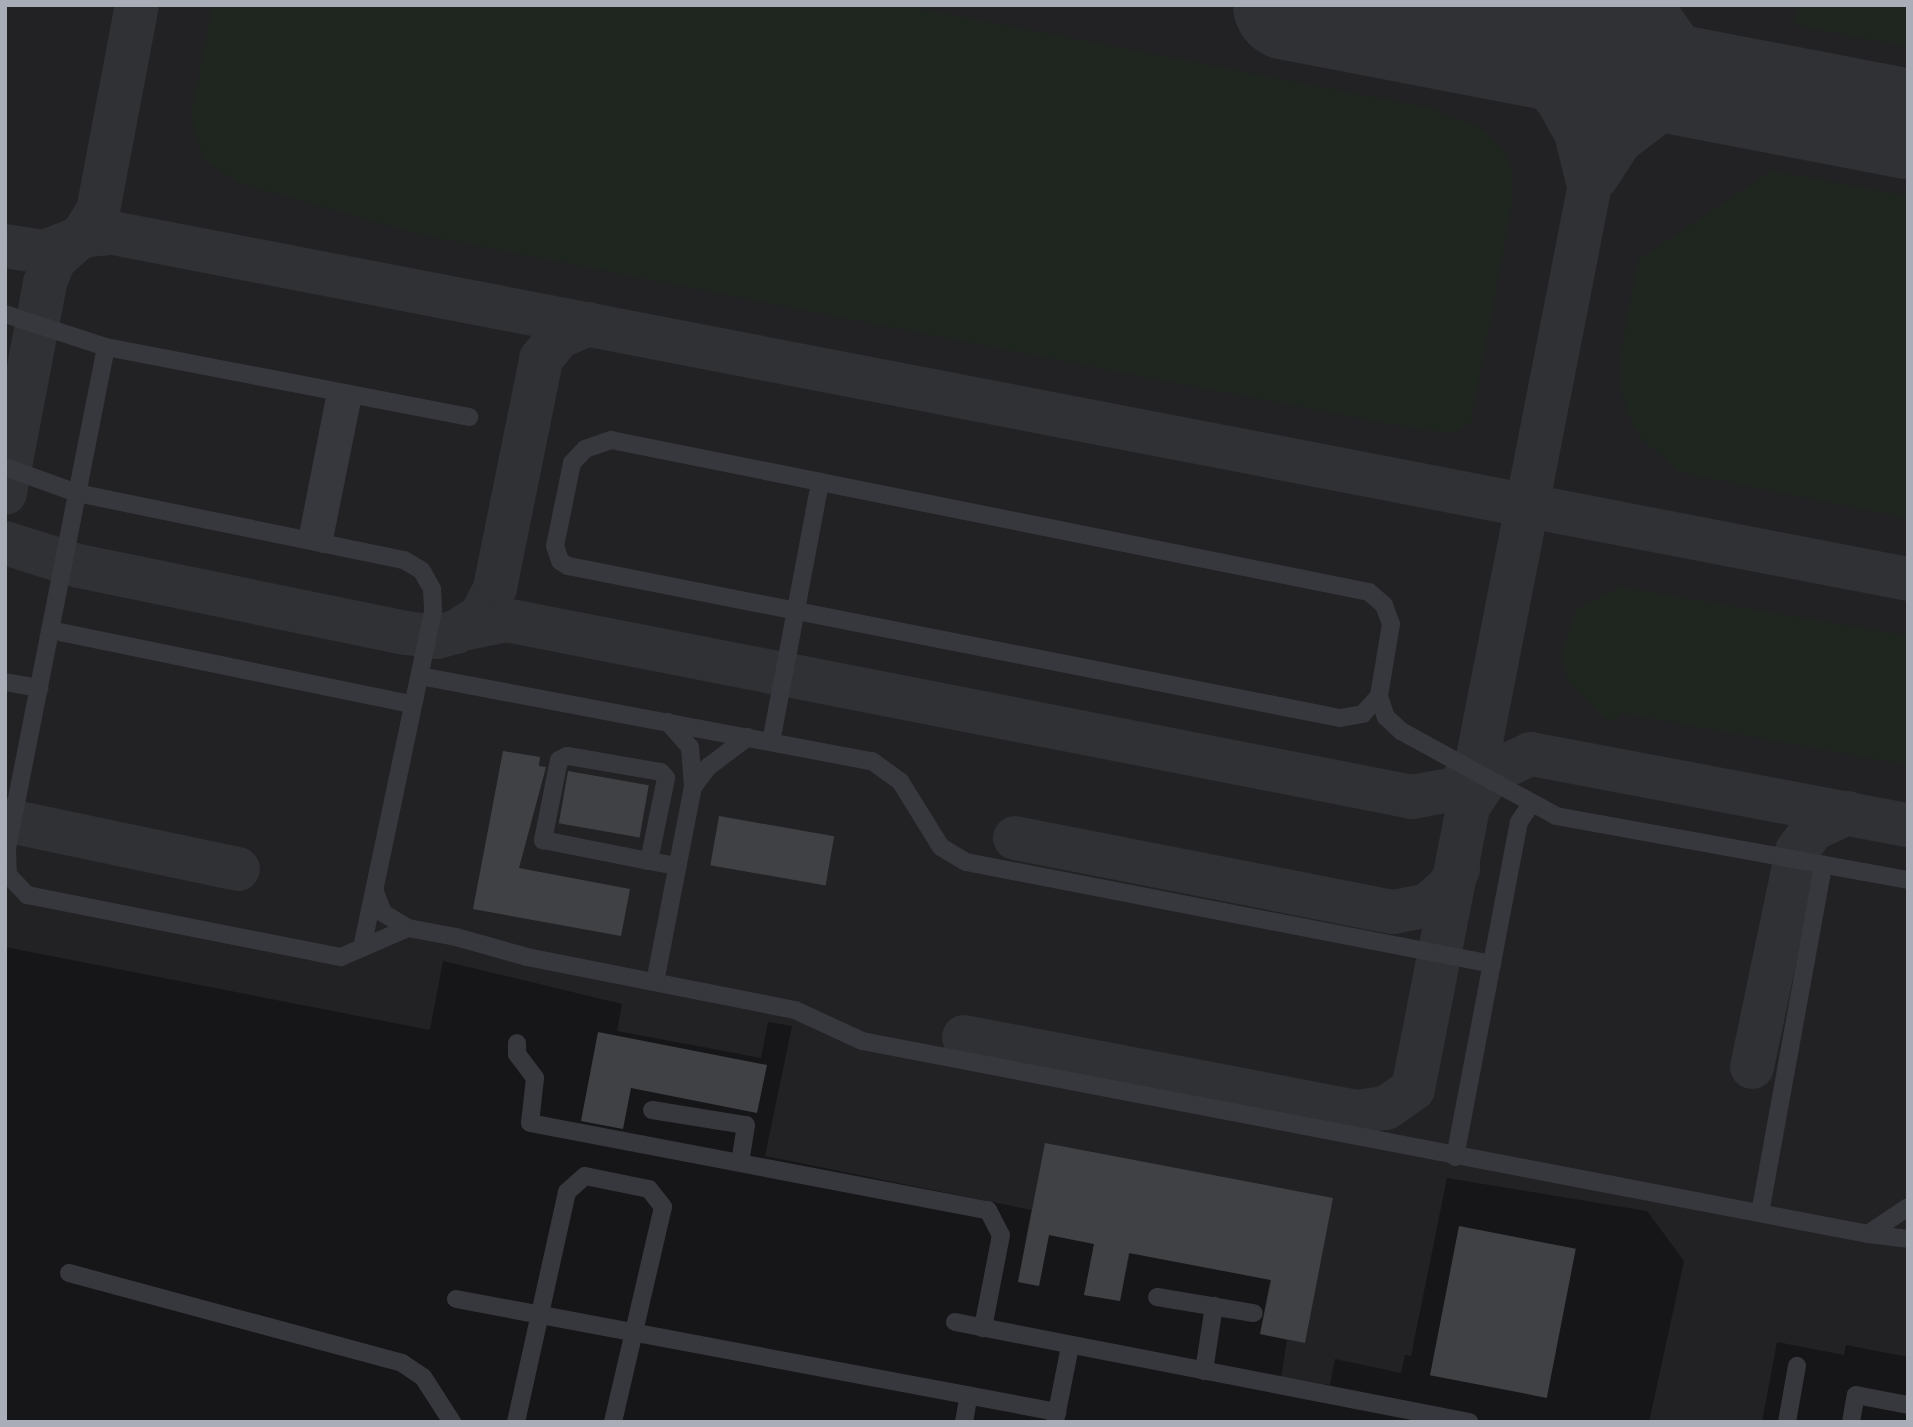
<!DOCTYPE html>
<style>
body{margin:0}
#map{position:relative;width:1913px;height:1427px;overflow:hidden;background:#161618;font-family:"Varela Round",sans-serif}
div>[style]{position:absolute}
.built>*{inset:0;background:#222225}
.green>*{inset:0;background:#1e261f}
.taxiway>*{height:44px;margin:-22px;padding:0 22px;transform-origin:22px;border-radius:22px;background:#303135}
.runway>*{height:110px;margin:-55px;padding:0 55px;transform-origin:55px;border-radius:55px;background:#303135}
.building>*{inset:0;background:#404145;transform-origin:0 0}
.minor>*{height:18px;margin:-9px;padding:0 9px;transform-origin:9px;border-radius:9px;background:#37383d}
span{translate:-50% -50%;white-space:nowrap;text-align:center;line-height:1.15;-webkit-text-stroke:5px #111113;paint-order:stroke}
.frame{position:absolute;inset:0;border:7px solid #a8adb8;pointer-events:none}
</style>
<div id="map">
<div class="built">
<div style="clip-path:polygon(5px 5px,1908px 5px,1908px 1357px,1846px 1345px,1844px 1355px,1777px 1342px,1762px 1422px,1649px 1422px,1684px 1261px,1647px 1211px,1447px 1178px,1411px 1356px,1405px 1355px,1401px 1373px,1335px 1359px,1330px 1385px,1281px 1377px,1287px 1340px,1260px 1334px,1270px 1280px,1130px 1253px,1120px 1301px,1084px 1295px,1094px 1244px,1049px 1235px,1039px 1286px,1018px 1282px,1031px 1210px,765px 1156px,792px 1026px,768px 1022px,761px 1058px,617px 1031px,622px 1004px,443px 961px,430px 1030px,5px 947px)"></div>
</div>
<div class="green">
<div style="clip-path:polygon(213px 5px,902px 5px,1430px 108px,1482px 129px,1504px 149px,1512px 168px,1512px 205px,1471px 422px,1457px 432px,1423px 430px,1181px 384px,418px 234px,240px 183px,206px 161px,194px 132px,192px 111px)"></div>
<div style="clip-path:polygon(1798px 5px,1908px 5px,1908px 47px,1795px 25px)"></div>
<div style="clip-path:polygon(1772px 171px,1908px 196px,1908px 518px,1679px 472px,1642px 439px,1629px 416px,1621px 390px,1621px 352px,1638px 260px)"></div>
<div style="clip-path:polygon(1621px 587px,1908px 636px,1908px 765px,1622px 713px,1615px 720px,1604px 717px,1568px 683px,1562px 650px,1577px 609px)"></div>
</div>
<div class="taxiway">
<div style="left:1651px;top:5px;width:64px;rotate:54.6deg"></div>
<div style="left:1688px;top:57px;width:64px;rotate:32.9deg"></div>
<div style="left:1483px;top:43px;width:57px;rotate:30.6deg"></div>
<div style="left:1532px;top:72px;width:39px;rotate:48deg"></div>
<div style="left:1558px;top:101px;width:37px;rotate:61deg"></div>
<div style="left:1576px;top:133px;width:46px;rotate:76.3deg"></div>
<div style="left:1483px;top:43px;width:64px;rotate:-9deg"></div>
<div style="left:1546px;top:33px;width:52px;rotate:-32.5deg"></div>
<div style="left:1597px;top:177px;width:43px;rotate:-57.4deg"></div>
<div style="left:1620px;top:141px;width:54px;rotate:-36.7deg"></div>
<div style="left:1663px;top:109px;width:37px;rotate:-22deg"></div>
<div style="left:1697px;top:95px;width:45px;rotate:-3.8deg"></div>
<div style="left:5px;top:246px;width:39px;rotate:9deg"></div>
<div style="left:44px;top:252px;width:47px;rotate:-21.1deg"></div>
<div style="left:88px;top:235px;width:25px;rotate:-5deg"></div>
<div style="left:113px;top:233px;width:1828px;rotate:10.91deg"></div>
<div style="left:5px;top:493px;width:214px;rotate:-79.2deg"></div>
<div style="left:45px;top:283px;width:25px;rotate:-69deg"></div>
<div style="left:54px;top:260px;width:40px;rotate:-42deg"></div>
<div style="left:84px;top:233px;width:26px;rotate:-58deg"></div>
<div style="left:98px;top:211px;width:210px;rotate:-79.3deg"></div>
<div style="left:5px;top:543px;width:77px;rotate:17.3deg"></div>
<div style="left:79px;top:566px;width:334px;rotate:11.6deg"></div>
<div style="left:406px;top:633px;width:31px;rotate:7deg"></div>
<div style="left:437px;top:637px;width:20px;rotate:-15deg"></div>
<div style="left:456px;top:632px;width:30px;rotate:-33deg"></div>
<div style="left:481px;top:616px;width:31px;rotate:-63deg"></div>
<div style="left:495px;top:588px;width:234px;rotate:-78.6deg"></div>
<div style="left:541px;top:359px;width:28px;rotate:-51deg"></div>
<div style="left:559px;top:337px;width:32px;rotate:-24deg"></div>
<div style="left:463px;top:629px;width:44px;rotate:-11.8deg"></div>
<div style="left:506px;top:620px;width:923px;rotate:11.05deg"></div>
<div style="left:1412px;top:797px;width:45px;rotate:-10.3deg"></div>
<div style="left:1456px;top:789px;width:37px;rotate:-52deg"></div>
<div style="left:1472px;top:801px;width:35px;rotate:-57deg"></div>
<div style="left:1491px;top:772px;width:44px;rotate:-24.2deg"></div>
<div style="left:1531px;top:754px;width:384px;rotate:10.7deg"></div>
<div style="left:5px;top:820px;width:238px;rotate:11.9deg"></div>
<div style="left:1015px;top:838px;width:385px;rotate:11.1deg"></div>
<div style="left:1393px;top:912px;width:36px;rotate:-11deg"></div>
<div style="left:1428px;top:905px;width:30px;rotate:-42deg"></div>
<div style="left:1450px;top:885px;width:18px;rotate:-63deg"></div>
<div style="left:964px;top:1037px;width:399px;rotate:10.8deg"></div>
<div style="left:1356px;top:1112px;width:30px;rotate:-8deg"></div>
<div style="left:1386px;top:1108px;width:33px;rotate:-35deg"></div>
<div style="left:1413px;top:1089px;width:1105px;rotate:-78.93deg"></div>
<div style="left:1752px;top:1067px;width:221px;rotate:-78.2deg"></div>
<div style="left:1797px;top:851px;width:27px;rotate:-54deg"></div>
<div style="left:1813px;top:829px;width:38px;rotate:-25deg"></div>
</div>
<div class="runway">
<div style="left:1288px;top:5px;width:631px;rotate:10.86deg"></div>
</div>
<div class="building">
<div style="clip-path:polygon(503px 751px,540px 757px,539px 766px,546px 767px,519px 868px,630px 889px,621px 936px,473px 909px)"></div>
<div style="left:568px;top:771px;width:82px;height:53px;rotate:10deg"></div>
<div style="left:719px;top:816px;width:117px;height:50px;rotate:10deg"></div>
<div style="clip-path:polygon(598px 1032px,767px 1065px,757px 1113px,631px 1088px,623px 1129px,581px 1121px)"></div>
<div style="clip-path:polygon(1045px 1143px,1333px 1198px,1305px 1343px,1260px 1334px,1271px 1280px,1129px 1253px,1120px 1301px,1084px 1295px,1094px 1244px,1049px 1235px,1039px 1286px,1018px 1282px)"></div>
<div style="left:1459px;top:1226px;width:119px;height:152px;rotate:11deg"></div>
</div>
<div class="minor">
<div style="left:5px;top:314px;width:106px;rotate:18.1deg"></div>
<div style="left:106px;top:347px;width:370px;rotate:10.9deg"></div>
<div style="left:106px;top:347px;width:512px;rotate:101.16deg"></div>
<div style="left:7px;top:849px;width:26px;rotate:88deg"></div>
<div style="left:8px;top:875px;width:28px;rotate:46deg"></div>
<div style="left:27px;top:895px;width:320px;rotate:11.2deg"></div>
<div style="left:341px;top:957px;width:73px;rotate:-23.4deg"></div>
<div style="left:408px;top:928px;width:49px;rotate:10.6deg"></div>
<div style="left:456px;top:937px;width:74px;rotate:15.7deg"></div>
<div style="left:527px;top:957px;width:273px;rotate:11.2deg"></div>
<div style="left:795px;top:1010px;width:74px;rotate:24.8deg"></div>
<div style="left:862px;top:1041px;width:1024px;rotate:10.86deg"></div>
<div style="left:1868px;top:1234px;width:48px;rotate:-34deg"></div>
<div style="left:611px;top:440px;width:773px;rotate:11.34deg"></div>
<div style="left:1369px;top:592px;width:20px;rotate:41deg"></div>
<div style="left:1384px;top:605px;width:20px;rotate:70deg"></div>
<div style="left:1391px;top:624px;width:73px;rotate:99.5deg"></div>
<div style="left:1379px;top:696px;width:24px;rotate:132deg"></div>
<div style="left:1363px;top:714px;width:23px;rotate:170deg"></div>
<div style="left:1340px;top:718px;width:787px;rotate:-168.86deg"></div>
<div style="left:568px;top:566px;width:9px;rotate:-148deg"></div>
<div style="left:560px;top:561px;width:16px;rotate:-108deg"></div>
<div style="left:555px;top:546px;width:85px;rotate:-78.4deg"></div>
<div style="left:572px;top:463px;width:19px;rotate:-47deg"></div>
<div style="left:585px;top:449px;width:28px;rotate:-19deg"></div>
<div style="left:5px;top:467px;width:77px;rotate:19.9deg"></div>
<div style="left:77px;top:493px;width:334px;rotate:11.6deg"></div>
<div style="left:404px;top:560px;width:21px;rotate:31deg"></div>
<div style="left:422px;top:571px;width:21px;rotate:61deg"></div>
<div style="left:432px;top:589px;width:22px;rotate:87deg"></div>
<div style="left:433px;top:611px;width:344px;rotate:101.9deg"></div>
<div style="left:307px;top:540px;width:151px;rotate:-78.9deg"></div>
<div style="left:323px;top:544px;width:152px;rotate:-78.6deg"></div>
<div style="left:50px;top:630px;width:367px;rotate:11.6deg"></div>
<div style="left:420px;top:676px;width:460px;rotate:10.7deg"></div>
<div style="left:872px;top:761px;width:34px;rotate:36deg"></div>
<div style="left:900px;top:781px;width:78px;rotate:58.2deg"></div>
<div style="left:941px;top:847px;width:29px;rotate:31deg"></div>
<div style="left:966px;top:862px;width:536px;rotate:10.97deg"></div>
<div style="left:5px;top:682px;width:35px;rotate:10deg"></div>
<div style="left:1379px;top:696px;width:22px;rotate:72deg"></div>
<div style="left:1386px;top:717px;width:21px;rotate:43deg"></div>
<div style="left:1401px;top:731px;width:177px;rotate:28.7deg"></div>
<div style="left:1556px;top:816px;width:358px;rotate:10.3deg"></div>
<div style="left:668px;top:722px;width:33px;rotate:49deg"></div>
<div style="left:690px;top:747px;width:40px;rotate:85.7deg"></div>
<div style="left:771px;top:742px;width:265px;rotate:-79.3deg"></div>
<div style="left:649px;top:861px;width:85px;rotate:-78.4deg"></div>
<div style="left:666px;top:778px;width:8px;rotate:-130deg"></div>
<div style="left:661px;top:772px;width:95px;rotate:-170.3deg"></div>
<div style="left:567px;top:756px;width:9px;rotate:153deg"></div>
<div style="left:559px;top:760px;width:82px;rotate:101.3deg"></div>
<div style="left:543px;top:840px;width:108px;rotate:11.2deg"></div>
<div style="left:649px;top:861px;width:29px;rotate:10deg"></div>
<div style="left:375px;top:892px;width:22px;rotate:69deg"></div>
<div style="left:383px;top:913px;width:29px;rotate:31deg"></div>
<div style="left:655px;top:982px;width:199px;rotate:-79deg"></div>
<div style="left:693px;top:787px;width:25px;rotate:-53deg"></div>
<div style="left:708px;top:767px;width:50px;rotate:-36.9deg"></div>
<div style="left:517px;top:1043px;width:11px;rotate:90deg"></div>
<div style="left:517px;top:1054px;width:30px;rotate:53deg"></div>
<div style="left:535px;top:1078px;width:45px;rotate:96.3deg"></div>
<div style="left:530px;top:1123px;width:466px;rotate:10.8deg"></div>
<div style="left:988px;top:1210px;width:28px;rotate:63deg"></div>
<div style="left:1001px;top:1235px;width:95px;rotate:101deg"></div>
<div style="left:652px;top:1110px;width:95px;rotate:9.1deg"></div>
<div style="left:746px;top:1125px;width:36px;rotate:99deg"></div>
<div style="left:1455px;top:1157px;width:341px;rotate:-79.2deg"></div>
<div style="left:1519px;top:822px;width:22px;rotate:-56deg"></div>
<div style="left:1760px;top:1213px;width:354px;rotate:-79.7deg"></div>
<div style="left:1868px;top:1234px;width:40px;rotate:7.1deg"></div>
<div style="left:69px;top:1273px;width:345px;rotate:15.1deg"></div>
<div style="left:402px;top:1363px;width:25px;rotate:34deg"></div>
<div style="left:423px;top:1377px;width:54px;rotate:57.2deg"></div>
<div style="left:1157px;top:1297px;width:98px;rotate:9.4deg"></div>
<div style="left:456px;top:1299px;width:612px;rotate:10.65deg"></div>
<div style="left:955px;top:1322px;width:524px;rotate:11.01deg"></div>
<div style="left:1204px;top:1371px;width:66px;rotate:-81.3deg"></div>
<div style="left:516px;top:1422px;width:236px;rotate:-77.5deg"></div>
<div style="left:567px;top:1192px;width:24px;rotate:-42deg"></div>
<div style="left:585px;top:1176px;width:65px;rotate:11.5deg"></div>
<div style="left:649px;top:1189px;width:23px;rotate:52deg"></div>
<div style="left:663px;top:1207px;width:221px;rotate:103.1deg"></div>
<div style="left:964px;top:1422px;width:27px;rotate:-80deg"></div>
<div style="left:1055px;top:1422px;width:77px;rotate:-78.8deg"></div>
<div style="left:1787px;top:1422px;width:57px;rotate:-79.9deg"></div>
<div style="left:1851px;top:1422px;width:27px;rotate:-80deg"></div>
<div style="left:1856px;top:1395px;width:53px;rotate:10.9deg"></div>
</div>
<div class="frame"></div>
</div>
